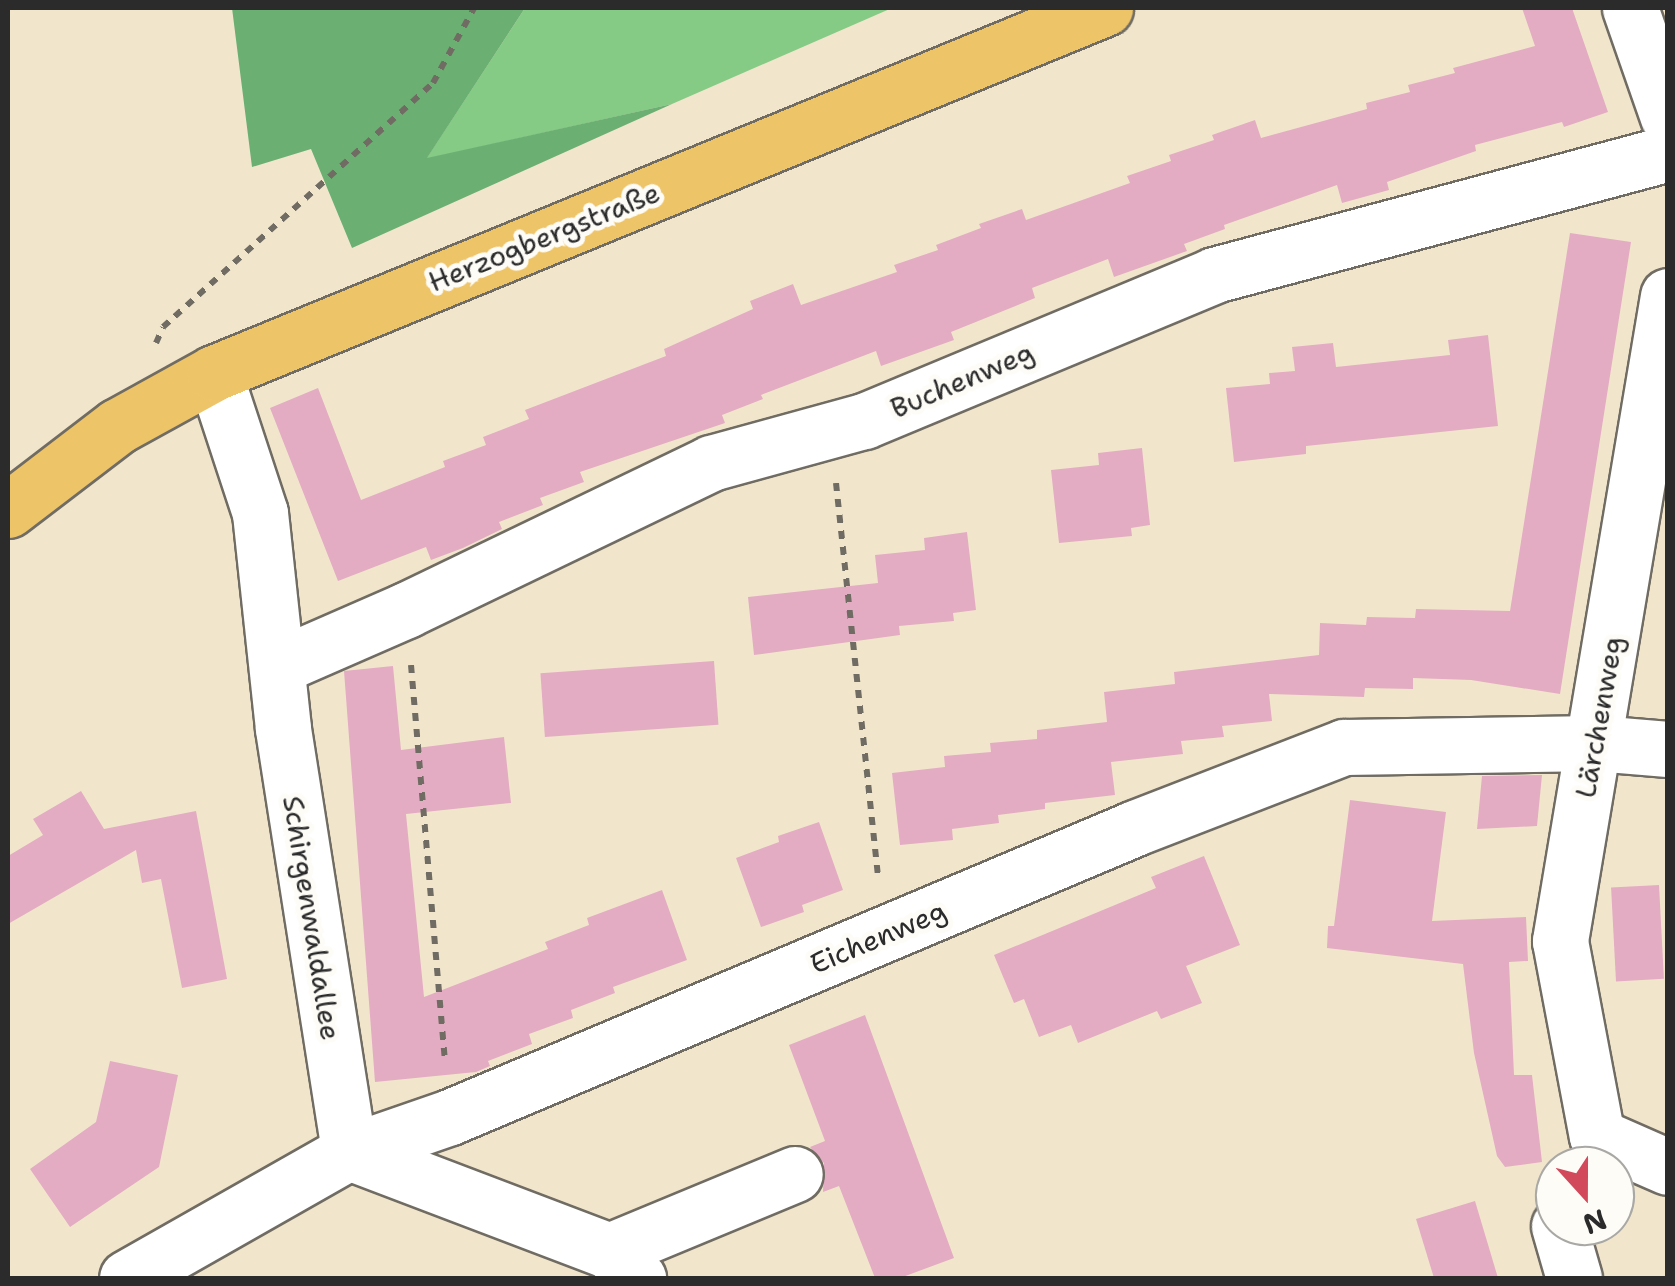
<!DOCTYPE html>
<meta charset="utf-8">
<style>
body{margin:0}
#map{position:relative;width:1675px;height:1286px;overflow:hidden;background:#f1e6cc;font-family:"Shantell Sans",sans-serif}
div>[style]{position:absolute}
.green>*{inset:0;background:#85cb86}
.forest>*{inset:0;background:#6caf73}
.building>*{inset:0;background:#e3acc3;transform-origin:0 0}
.path>*{height:6px;margin-top:-3px;transform-origin:0;background:repeating-linear-gradient(90deg,#706c63 0 8px,transparent 0 16px)}
.roads{filter:drop-shadow(2px 0 #706c63) drop-shadow(-2px 0 #706c63) drop-shadow(0 2px #706c63) drop-shadow(0 -2px #706c63)}
.minor>*{height:55px;margin:-27.5px;padding:0 27.5px;transform-origin:27.5px;border-radius:27.5px;background:#fff}
.major>*{height:55px;margin:-27.5px;padding:0 27.5px;transform-origin:27.5px;border-radius:27.5px;background:#eec469}
span{translate:-50% -50%;white-space:nowrap;text-align:center;line-height:1.15;-webkit-text-stroke:10px #fdfcf7;paint-order:stroke}
.street-label{font-size:28px;color:#2b2b2b}
.frame{position:absolute;inset:0;border:10px solid #2b2b2b;pointer-events:none}
.north{position:absolute;left:1535px;top:1146px;width:100px;height:100px;box-sizing:border-box;background:#fdfcf7;border:2px solid #a9a8a5;border-radius:50%;rotate:159deg;font-size:28px;font-weight:700;line-height:40px;text-align:center;color:#2b2b2b}
.north::after{content:'';display:block;margin:auto;width:35px;height:45px;background:#d1495b;clip-path:polygon(50% 0,100% 100%,50% 72%,0 100%)}
</style>
<div id="map">
<div class="green">
<div style="clip-path:polygon(525px 8px,892px 8px,672px 104px,426px 159px)"></div>
</div>
<div class="forest">
<div style="clip-path:polygon(232px 8px,525px 8px,427px 158px,672px 104px,352px 248px,311px 149px,252px 167px)"></div>
</div>
<div class="building">
<div style="clip-path:polygon(1522px 8px,1572px 8px,1608px 112px,1564px 127px,1562px 122px,1475px 145px,1476px 151px,1387px 182px,1389px 190px,1342px 203px,1337px 185px,1224px 225px,1225px 229px,1184px 244px,1187px 251px,1114px 277px,1108px 259px,1032px 288px,1035px 298px,951px 332px,954px 340px,881px 366px,876px 351px,761px 395px,763px 399px,722px 415px,725px 423px,580px 472px,584px 482px,540px 498px,543px 505px,499px 522px,502px 529px,463px 548px,431px 560px,426px 547px,338px 581px,270px 408px,318px 388px,361px 500px,445px 467px,443px 461px,486px 445px,483px 437px,529px 419px,525px 410px,666px 356px,664px 349px,753px 309px,750px 301px,793px 284px,801px 305px,897px 272px,894px 265px,938px 250px,936px 245px,981px 228px,979px 224px,1022px 209px,1026px 220px,1130px 183px,1127px 176px,1171px 161px,1169px 155px,1214px 140px,1212px 135px,1255px 120px,1261px 138px,1367px 109px,1366px 103px,1410px 92px,1408px 85px,1455px 73px,1453px 68px,1535px 46px)"></div>
<div style="clip-path:polygon(1570px 233px,1631px 242px,1560px 694px,1471px 680px,1413px 678px,1413px 689px,1365px 688px,1364px 697px,1269px 694px,1272px 721px,1222px 726px,1224px 737px,1181px 741px,1183px 754px,1111px 762px,1115px 795px,1045px 803px,1045px 809px,998px 815px,999px 823px,952px 829px,953px 840px,900px 845px,892px 773px,945px 767px,944px 756px,991px 752px,990px 743px,1037px 739px,1037px 730px,1107px 722px,1104px 692px,1175px 684px,1174px 672px,1319px 655px,1320px 623px,1366px 625px,1367px 617px,1415px 618px,1416px 609px,1510px 611px)"></div>
<div style="clip-path:polygon(1488px 335px,1498px 426px,1306px 446px,1306px 454px,1234px 462px,1226px 388px,1270px 384px,1269px 373px,1295px 371px,1292px 347px,1333px 343px,1336px 367px,1450px 355px,1448px 340px)"></div>
<div style="clip-path:polygon(1142px 448px,1150px 525px,1131px 528px,1132px 536px,1059px 543px,1051px 470px,1099px 465px,1098px 453px)"></div>
<div style="clip-path:polygon(967px 532px,976px 610px,953px 613px,954px 621px,899px 626px,900px 635px,754px 655px,748px 597px,878px 583px,875px 555px,925px 550px,924px 538px)"></div>
<div style="left:714px;top:661px;width:64px;height:174px;rotate:86deg"></div>
<div style="clip-path:polygon(393px 666px,401px 750px,504px 737px,511px 803px,406px 814px,424px 997px,548px 949px,545px 942px,589px 925px,587px 918px,662px 890px,687px 960px,613px 987px,615px 993px,571px 1010px,573px 1018px,529px 1034px,532px 1044px,488px 1061px,490px 1066px,476px 1072px,375px 1082px,344px 671px)"></div>
<div style="clip-path:polygon(1542px 775px,1537px 826px,1477px 829px,1482px 776px)"></div>
<div style="clip-path:polygon(81px 791px,104px 829px,196px 811px,227px 979px,182px 988px,161px 879px,142px 883px,136px 850px,8px 924px,8px 856px,43px 835px,33px 819px)"></div>
<div style="clip-path:polygon(1350px 800px,1446px 812px,1432px 921px,1526px 917px,1528px 961px,1509px 962px,1514px 1075px,1532px 1075px,1542px 1162px,1505px 1167px,1497px 1156px,1474px 1053px,1463px 964px,1327px 948px,1328px 926px,1334px 926px)"></div>
<div style="clip-path:polygon(819px 822px,843px 890px,802px 905px,804px 912px,761px 927px,736px 858px,779px 842px,778px 836px)"></div>
<div style="clip-path:polygon(1204px 856px,1240px 945px,1186px 966px,1202px 1003px,1161px 1019px,1157px 1011px,1078px 1043px,1071px 1025px,1039px 1037px,1024px 999px,1014px 1003px,994px 955px,1156px 888px,1151px 877px)"></div>
<div style="left:1659px;top:885px;width:94px;height:48px;rotate:87deg"></div>
<div style="clip-path:polygon(865px 1015px,954px 1258px,900px 1278px,875px 1278px,839px 1186px,823px 1192px,824px 1163px,810px 1147px,825px 1141px,789px 1045px)"></div>
<div style="clip-path:polygon(110px 1061px,178px 1075px,159px 1167px,70px 1227px,30px 1169px,96px 1122px)"></div>
<div style="clip-path:polygon(1475px 1201px,1498px 1278px,1434px 1278px,1416px 1219px)"></div>
</div>
<div class="path">
<div style="left:156px;top:343px;width:17px;rotate:-66deg"></div>
<div style="left:163px;top:327px;width:364px;rotate:-42.1deg"></div>
<div style="left:433px;top:83px;width:85px;rotate:-61.3deg"></div>
<div style="left:836px;top:483px;width:398px;rotate:83.9deg"></div>
<div style="left:411px;top:665px;width:397px;rotate:85.1deg"></div>
</div>
<div class="roads">
<div class="minor">
<div style="left:1630px;top:8px;width:115px;rotate:70.8deg"></div>
<div style="left:1668px;top:296px;width:654px;rotate:99.51deg"></div>
<div style="left:1560px;top:941px;width:198px;rotate:79.3deg"></div>
<div style="left:1597px;top:1136px;width:77px;rotate:23.6deg"></div>
<div style="left:214px;top:373px;width:147px;rotate:71.8deg"></div>
<div style="left:260px;top:513px;width:217px;rotate:83.9deg"></div>
<div style="left:283px;top:729px;width:428px;rotate:81.1deg"></div>
<div style="left:349px;top:1152px;width:278px;rotate:20.8deg"></div>
<div style="left:609px;top:1251px;width:40px;rotate:43deg"></div>
<div style="left:278px;top:666px;width:140px;rotate:-23.6deg"></div>
<div style="left:406px;top:610px;width:339px;rotate:-25.7deg"></div>
<div style="left:711px;top:463px;width:159px;rotate:-15.4deg"></div>
<div style="left:864px;top:421px;width:379px;rotate:-22.6deg"></div>
<div style="left:1214px;top:275px;width:470px;rotate:-15deg"></div>
<div style="left:1559px;top:1226px;width:54px;rotate:73.9deg"></div>
<div style="left:609px;top:1251px;width:201px;rotate:-22.5deg"></div>
<div style="left:127px;top:1278px;width:255px;rotate:-29.6deg"></div>
<div style="left:349px;top:1152px;width:107px;rotate:-19.1deg"></div>
<div style="left:450px;top:1117px;width:743px;rotate:-22.87deg"></div>
<div style="left:1135px;top:828px;width:224px;rotate:-21.2deg"></div>
<div style="left:1344px;top:747px;width:252px;rotate:-0.9deg"></div>
<div style="left:1596px;top:743px;width:72px;rotate:4.8deg"></div>
</div>
<div class="major">
<div style="left:8px;top:510px;width:138px;rotate:-37.4deg"></div>
<div style="left:118px;top:426px;width:110px;rotate:-28.9deg"></div>
<div style="left:214px;top:373px;width:963px;rotate:-22.28deg"></div>
</div>
</div>
<div class="street-label">
<span style="left:544px;top:237px;rotate:-22deg">Herzogbergstraße</span>
<span style="left:962px;top:380px;rotate:-23deg">Buchenweg</span>
<span style="left:1599px;top:717px;rotate:-80deg">Lärchenweg</span>
<span style="left:312px;top:918px;rotate:81deg">Schirgenwaldallee</span>
<span style="left:878px;top:937px;rotate:-23deg">Eichenweg</span>
</div>
<div class="frame"></div>
<div class="north">N</div>
</div>
